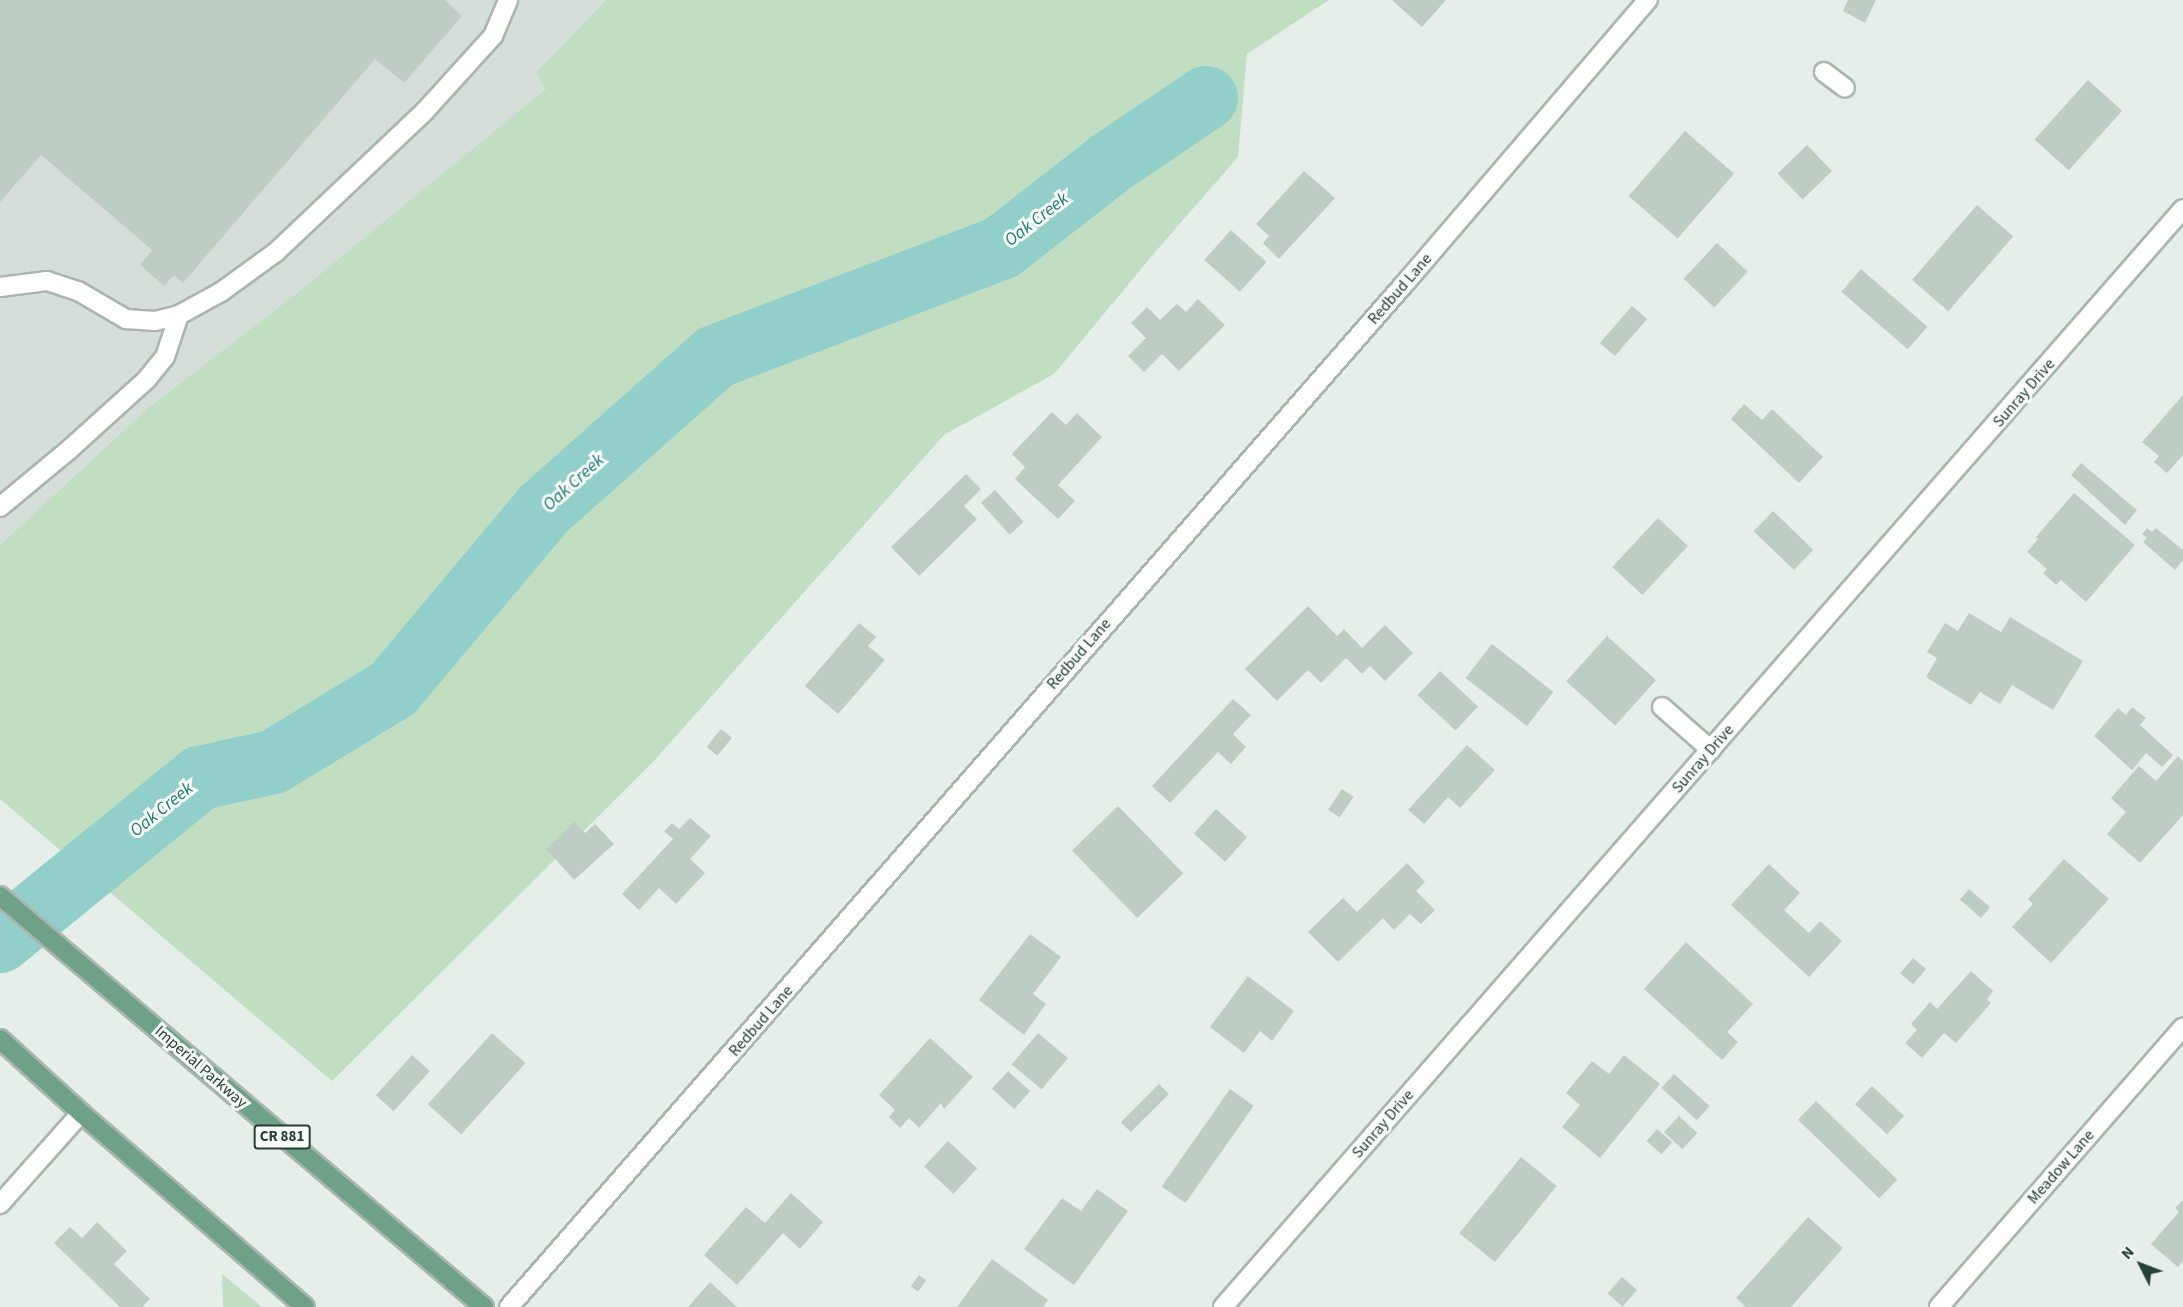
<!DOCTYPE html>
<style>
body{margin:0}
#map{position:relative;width:2183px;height:1307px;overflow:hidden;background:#e6eee9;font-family:"Source Sans 3",sans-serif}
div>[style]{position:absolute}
.built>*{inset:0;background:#d5ded8}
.green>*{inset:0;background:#c1dec2}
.river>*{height:64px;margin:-32px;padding:0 32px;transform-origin:32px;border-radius:32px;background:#92cfcb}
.building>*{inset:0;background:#bfccc4;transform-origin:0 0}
.roads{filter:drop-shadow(2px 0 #a9b6af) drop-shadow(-2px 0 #a9b6af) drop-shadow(0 2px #a9b6af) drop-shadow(0 -2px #a9b6af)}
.service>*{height:18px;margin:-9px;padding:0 9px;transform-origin:9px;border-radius:9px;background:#fff}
.minor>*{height:18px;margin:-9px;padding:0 9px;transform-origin:9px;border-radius:9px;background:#fff}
.primary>*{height:18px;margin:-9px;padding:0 9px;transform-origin:9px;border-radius:9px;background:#6ea188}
span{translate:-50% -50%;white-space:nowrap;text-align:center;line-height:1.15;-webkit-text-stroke:6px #f7fbf8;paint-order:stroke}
.shield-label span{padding:2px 4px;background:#f7fbf8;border:2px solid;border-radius:4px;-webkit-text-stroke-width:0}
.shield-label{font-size:15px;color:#264033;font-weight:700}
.street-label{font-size:16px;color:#264033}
.water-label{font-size:18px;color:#227974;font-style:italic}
.north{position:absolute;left:2111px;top:1235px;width:60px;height:60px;-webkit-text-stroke:4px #f7fbf8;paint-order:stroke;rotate:312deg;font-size:16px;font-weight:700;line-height:24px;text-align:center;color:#264033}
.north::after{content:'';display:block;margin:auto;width:21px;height:27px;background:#264033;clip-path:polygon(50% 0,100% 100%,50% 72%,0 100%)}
</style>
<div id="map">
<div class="built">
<div style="clip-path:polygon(0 0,606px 0,536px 72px,547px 89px,292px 297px,148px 408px,0 545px)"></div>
</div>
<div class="green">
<div style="clip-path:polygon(606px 0,1329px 0,1247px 54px,1238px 157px,1156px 251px,1054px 374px,944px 435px,653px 762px,332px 1081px,0 799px,0 545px,148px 408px,292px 297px,546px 89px,536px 72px)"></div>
<div style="clip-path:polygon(222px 1274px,262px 1307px,223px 1307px)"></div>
</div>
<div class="river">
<div style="left:0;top:941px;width:258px;rotate:-39.2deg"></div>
<div style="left:200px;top:778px;width:75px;rotate:-12.4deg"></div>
<div style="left:273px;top:762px;width:140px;rotate:-31.3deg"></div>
<div style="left:393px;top:689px;width:235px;rotate:-50deg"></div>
<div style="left:544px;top:509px;width:229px;rotate:-41.6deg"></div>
<div style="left:715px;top:357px;width:306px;rotate:-20.9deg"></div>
<div style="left:1001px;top:248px;width:138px;rotate:-37.9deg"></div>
<div style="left:1110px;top:163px;width:116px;rotate:-34.1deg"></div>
</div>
<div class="building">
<div style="clip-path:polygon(0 0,445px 0,462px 16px,404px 83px,375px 59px,183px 283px,174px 275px,164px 286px,140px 265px,152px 250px,41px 155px,0 202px)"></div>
<div style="clip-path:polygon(1392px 0,1446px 0,1422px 27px)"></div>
<div style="clip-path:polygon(1848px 0,1876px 0,1865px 23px,1843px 11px)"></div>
<div style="left:2088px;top:80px;width:46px;height:80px;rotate:42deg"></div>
<div style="left:1685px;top:131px;width:65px;height:86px;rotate:41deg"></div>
<div style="left:1807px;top:145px;width:36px;height:41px;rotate:46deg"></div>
<div style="clip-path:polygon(1304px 171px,1335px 198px,1279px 259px,1263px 243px,1269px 236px,1256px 224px)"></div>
<div style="left:1977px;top:205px;width:48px;height:99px;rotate:41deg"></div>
<div style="left:1231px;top:230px;width:48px;height:40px;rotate:42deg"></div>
<div style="left:1717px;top:243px;width:42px;height:49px;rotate:43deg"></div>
<div style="left:1861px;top:269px;width:88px;height:30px;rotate:41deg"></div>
<div style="clip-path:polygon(1198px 299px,1225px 325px,1179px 371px,1162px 354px,1144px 372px,1128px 356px,1146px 338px,1131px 323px,1147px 307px,1160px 320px,1177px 304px,1186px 312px)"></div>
<div style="left:1632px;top:306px;width:20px;height:49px;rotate:41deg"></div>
<div style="clip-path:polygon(2183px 395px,2183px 455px,2167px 473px,2154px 462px,2159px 456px,2142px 442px)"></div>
<div style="clip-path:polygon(1744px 404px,1762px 420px,1772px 409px,1823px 457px,1799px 483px,1731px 419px)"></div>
<div style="clip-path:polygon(1052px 412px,1066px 425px,1077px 413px,1102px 437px,1058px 485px,1075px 501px,1058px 519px,1015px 479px,1025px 467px,1012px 454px)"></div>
<div style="clip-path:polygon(2081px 463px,2137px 510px,2125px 525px,2071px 475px)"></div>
<div style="clip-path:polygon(966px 474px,981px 489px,964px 506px,977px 519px,919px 576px,891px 547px)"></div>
<div style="left:995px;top:490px;width:43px;height:19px;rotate:48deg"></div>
<div style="clip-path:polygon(2074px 493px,2135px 545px,2086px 602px,2061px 580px,2056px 585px,2043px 573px,2047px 569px,2027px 552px,2038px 539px,2036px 537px)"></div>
<div style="left:1773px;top:511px;width:56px;height:28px;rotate:44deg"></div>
<div style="left:1658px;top:518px;width:41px;height:67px;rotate:43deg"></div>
<div style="clip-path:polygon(2147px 528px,2152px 532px,2156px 528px,2183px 550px,2183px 560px,2175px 570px,2143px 542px,2147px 538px,2142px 534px)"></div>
<div style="clip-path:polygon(1308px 606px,1337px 636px,1344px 629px,1362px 648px,1385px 625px,1413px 653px,1385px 681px,1370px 666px,1362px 674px,1346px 658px,1321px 683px,1308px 670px,1277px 701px,1245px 669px)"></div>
<div style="clip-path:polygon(1969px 613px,2001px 632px,2010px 617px,2083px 661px,2053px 710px,2012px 685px,2000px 704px,1980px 692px,1971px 705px,1926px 677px,1937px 658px,1927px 652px,1945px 623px,1958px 631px)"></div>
<div style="clip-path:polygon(859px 623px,876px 637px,868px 646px,885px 660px,838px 714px,805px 686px)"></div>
<div style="left:1607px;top:636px;width:66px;height:61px;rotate:42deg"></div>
<div style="left:1492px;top:644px;width:78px;height:43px;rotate:38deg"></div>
<div style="left:1440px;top:671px;width:52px;height:33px;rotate:43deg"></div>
<div style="clip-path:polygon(1233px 699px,1251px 715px,1233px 734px,1246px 747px,1231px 764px,1218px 752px,1170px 803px,1152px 786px)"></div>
<div style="clip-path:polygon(2132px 707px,2146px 718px,2140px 725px,2173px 755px,2162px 767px,2146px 753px,2132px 770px,2094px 736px,2118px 708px,2126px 715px)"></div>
<div style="left:721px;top:729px;width:14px;height:23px;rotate:39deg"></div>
<div style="clip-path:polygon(1467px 745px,1495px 770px,1460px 808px,1448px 797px,1424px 824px,1408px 810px)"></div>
<div style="clip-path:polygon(2178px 756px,2183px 761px,2183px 815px,2140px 863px,2107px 834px,2126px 812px,2111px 798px,2139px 766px,2156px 781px)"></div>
<div style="left:1342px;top:789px;width:14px;height:25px;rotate:34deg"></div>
<div style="left:1118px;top:806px;width:94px;height:64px;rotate:46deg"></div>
<div style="left:1216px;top:809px;width:42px;height:33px;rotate:42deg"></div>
<div style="clip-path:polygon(690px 818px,711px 836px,690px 859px,705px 873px,676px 904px,659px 888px,639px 910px,622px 894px,673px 839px,664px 831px,672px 823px,679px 829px)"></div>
<div style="clip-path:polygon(575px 822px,585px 833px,595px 824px,614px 844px,574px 880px,546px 849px)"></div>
<div style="clip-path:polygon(2064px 859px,2109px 899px,2051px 963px,2012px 927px,2033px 904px,2028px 899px)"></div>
<div style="clip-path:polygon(1407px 863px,1425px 882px,1416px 891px,1435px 910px,1421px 924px,1410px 914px,1394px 930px,1383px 918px,1338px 962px,1308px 932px,1343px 898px,1357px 912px)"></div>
<div style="clip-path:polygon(1769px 864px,1800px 893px,1784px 910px,1809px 933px,1820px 921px,1842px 941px,1809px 977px,1731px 905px)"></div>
<div style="left:1969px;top:889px;width:28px;height:14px;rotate:41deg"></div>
<div style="clip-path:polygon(1030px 934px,1061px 957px,1033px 994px,1046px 1004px,1024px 1035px,979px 1000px)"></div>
<div style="clip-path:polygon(1686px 942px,1753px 1004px,1727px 1032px,1738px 1042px,1722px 1060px,1644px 989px)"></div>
<div style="left:1913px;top:958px;width:17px;height:20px;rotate:40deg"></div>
<div style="clip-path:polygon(1971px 971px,1993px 991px,1987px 999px,1991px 1003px,1956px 1043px,1944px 1033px,1922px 1058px,1905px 1043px,1917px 1030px,1911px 1024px,1930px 1002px,1937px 1009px)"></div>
<div style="clip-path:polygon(1248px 976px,1294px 1011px,1272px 1041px,1260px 1031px,1244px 1053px,1210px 1027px)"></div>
<div style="left:492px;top:1033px;width:45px;height:96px;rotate:42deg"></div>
<div style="left:1038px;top:1033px;width:39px;height:41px;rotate:40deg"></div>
<div style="clip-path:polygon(930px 1038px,973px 1077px,944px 1109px,941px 1103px,919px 1128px,909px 1118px,900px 1128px,889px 1117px,895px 1110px,879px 1095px)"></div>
<div style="left:412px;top:1055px;width:24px;height:54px;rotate:42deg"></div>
<div style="clip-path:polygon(1624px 1055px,1660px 1084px,1600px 1158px,1562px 1127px,1580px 1105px,1566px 1093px,1592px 1061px,1609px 1074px)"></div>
<div style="left:1008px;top:1071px;width:30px;height:24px;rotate:42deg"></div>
<div style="left:1674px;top:1074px;width:48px;height:19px;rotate:42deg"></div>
<div style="left:1159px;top:1084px;width:14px;height:54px;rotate:45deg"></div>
<div style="left:1872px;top:1086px;width:44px;height:25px;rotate:43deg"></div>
<div style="left:1230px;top:1089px;width:29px;height:119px;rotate:35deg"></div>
<div style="left:1816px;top:1101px;width:113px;height:26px;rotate:44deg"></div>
<div style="left:1679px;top:1116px;width:25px;height:22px;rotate:43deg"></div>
<div style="left:1657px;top:1129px;width:20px;height:16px;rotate:41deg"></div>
<div style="left:948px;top:1141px;width:40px;height:35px;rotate:43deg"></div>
<div style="left:1521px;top:1157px;width:46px;height:98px;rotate:39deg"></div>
<div style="clip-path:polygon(1097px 1189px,1128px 1211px,1074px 1285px,1024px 1249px,1062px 1198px,1081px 1211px)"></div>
<div style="clip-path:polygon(791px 1193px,823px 1222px,800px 1249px,783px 1233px,737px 1285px,704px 1255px,746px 1207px,765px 1223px)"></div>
<div style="clip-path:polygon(2183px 1200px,2183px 1261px,2178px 1267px,2151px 1244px,2179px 1212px,2175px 1208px)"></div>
<div style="clip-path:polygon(1808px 1217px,1843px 1248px,1791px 1307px,1746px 1307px,1736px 1298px)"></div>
<div style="clip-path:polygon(97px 1222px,127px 1251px,114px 1264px,150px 1299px,142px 1307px,120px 1307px,54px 1243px,70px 1227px,82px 1238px)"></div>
<div style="clip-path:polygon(992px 1259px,1048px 1300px,1043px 1307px,957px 1307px)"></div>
<div style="left:919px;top:1275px;width:9px;height:14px;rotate:36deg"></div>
<div style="left:1622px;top:1277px;width:20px;height:22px;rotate:41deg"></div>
<div style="clip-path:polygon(710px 1282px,737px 1307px,688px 1307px)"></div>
</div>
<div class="roads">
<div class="service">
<div style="left:0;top:287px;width:47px;rotate:-7.3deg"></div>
<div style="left:47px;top:281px;width:33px;rotate:18deg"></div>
<div style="left:78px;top:291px;width:56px;rotate:30.3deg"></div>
<div style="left:126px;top:319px;width:29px;rotate:4deg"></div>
<div style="left:155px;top:321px;width:25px;rotate:-14deg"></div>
<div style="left:179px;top:315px;width:48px;rotate:-28.7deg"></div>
<div style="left:221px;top:292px;width:68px;rotate:-36deg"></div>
<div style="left:276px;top:252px;width:204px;rotate:-43.4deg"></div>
<div style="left:424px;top:112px;width:103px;rotate:-47.8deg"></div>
<div style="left:493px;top:36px;width:39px;rotate:-67deg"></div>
<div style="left:0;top:507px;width:92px;rotate:-39.7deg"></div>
<div style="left:71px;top:448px;width:103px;rotate:-42.2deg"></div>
<div style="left:147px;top:379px;width:28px;rotate:-51deg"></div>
<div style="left:165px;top:357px;width:44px;rotate:-71.6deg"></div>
<div style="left:1662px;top:707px;width:65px;rotate:41.3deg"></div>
</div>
<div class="minor">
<div style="left:1824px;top:72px;width:26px;rotate:37deg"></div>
<div style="left:0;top:1204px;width:122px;rotate:-48.3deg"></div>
<div style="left:509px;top:1307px;width:1362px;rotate:-48.81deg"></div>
<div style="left:1406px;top:282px;width:372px;rotate:-49.4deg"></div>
<div style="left:1223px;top:1307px;width:1458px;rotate:-48.84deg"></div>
<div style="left:1939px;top:1307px;width:371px;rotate:-48.9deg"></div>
</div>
<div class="primary">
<div style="left:0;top:896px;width:635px;rotate:40.34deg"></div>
<div style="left:0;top:1039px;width:110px;rotate:42.4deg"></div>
<div style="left:81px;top:1113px;width:296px;rotate:40.9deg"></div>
</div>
</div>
<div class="shield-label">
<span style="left:282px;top:1137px">CR 881</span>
</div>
<div class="street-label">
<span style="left:1400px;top:289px;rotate:-49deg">Redbud Lane</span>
<span style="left:2024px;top:393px;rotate:-49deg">Sunray Drive</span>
<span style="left:1079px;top:654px;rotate:-49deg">Redbud Lane</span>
<span style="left:1703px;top:759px;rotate:-49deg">Sunray Drive</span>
<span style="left:761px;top:1021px;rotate:-49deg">Redbud Lane</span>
<span style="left:201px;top:1067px;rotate:41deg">Imperial Parkway</span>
<span style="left:1383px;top:1124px;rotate:-49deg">Sunray Drive</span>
<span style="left:2061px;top:1167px;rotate:-49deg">Meadow Lane</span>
</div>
<div class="water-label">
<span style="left:1037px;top:220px;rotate:-38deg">Oak Creek</span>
<span style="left:574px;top:483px;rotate:-42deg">Oak Creek</span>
<span style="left:162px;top:810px;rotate:-39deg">Oak Creek</span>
</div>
<div class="north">N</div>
</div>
